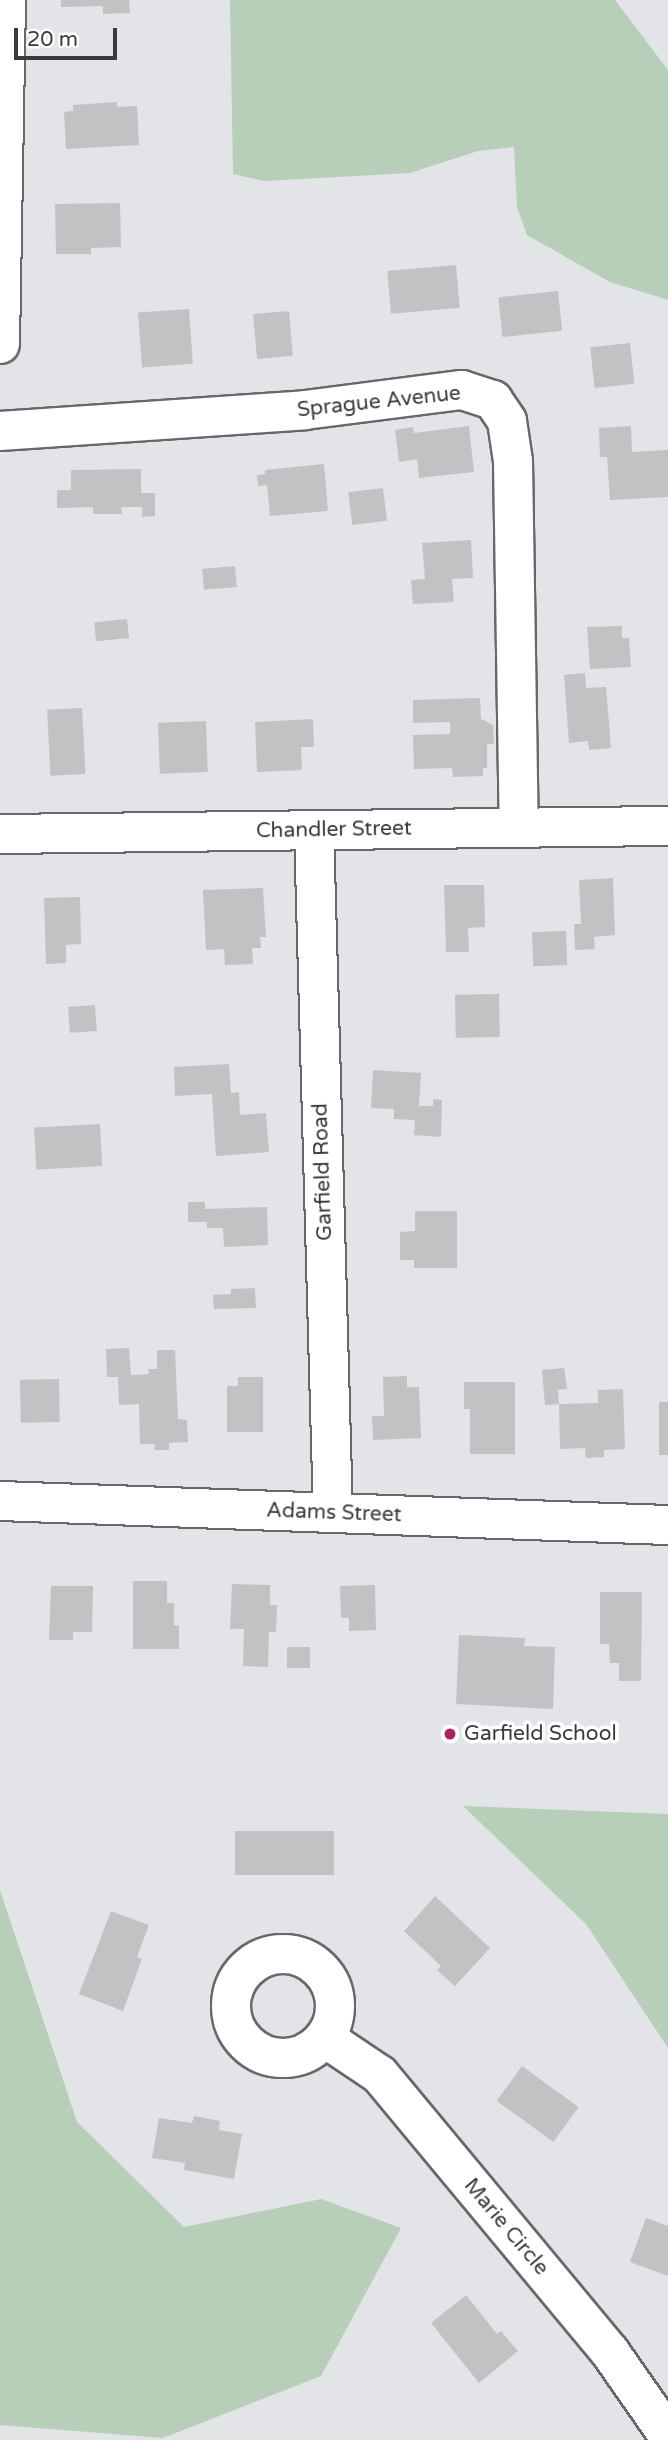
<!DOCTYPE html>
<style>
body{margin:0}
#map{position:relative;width:668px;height:2440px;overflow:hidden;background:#e2e4e8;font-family:"Varela Round",sans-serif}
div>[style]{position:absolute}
.green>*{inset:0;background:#b7ceb8}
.building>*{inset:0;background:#c3c1c4;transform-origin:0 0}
.roads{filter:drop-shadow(2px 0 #66686b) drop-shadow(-2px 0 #66686b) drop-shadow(0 2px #66686b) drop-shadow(0 -2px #66686b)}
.minor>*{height:38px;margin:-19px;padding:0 19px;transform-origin:19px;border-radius:19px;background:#fff}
.minor>.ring{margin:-19px;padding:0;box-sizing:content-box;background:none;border:38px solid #fff;border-radius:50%}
.dots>*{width:19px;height:19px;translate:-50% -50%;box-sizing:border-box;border:4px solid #fff;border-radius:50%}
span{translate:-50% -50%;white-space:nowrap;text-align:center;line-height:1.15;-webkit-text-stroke:7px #fff;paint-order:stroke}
.street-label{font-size:21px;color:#393a3c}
.poi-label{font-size:21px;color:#393a3c}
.left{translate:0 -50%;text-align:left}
.scale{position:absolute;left:14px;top:28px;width:103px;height:32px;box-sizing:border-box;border:4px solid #393a3c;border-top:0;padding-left:9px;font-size:21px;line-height:24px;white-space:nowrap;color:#393a3c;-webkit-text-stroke:5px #fff;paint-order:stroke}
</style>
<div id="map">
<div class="green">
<div style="clip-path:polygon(230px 0,615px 0,668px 70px,668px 300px,610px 282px,527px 235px,517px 207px,514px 147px,478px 151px,410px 173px,264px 181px,233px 174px)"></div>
<div style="clip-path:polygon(463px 1806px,668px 1814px,668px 2048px,586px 1924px)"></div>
<div style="clip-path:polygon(0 1890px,77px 2122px,184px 2227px,321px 2199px,401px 2228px,321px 2376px,163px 2438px,0 2425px)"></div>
</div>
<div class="building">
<div style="clip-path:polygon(61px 0,129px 0,130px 13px,103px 14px,103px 6px,61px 7px)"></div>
<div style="clip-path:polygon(117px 102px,117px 107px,137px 106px,139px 145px,66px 149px,64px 112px,73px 111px,73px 105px)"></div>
<div style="clip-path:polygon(120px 203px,121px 247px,91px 248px,91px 254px,56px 254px,55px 204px)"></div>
<div style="left:456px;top:265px;width:43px;height:69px;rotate:85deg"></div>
<div style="left:558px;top:291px;width:40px;height:60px;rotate:84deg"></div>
<div style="left:189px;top:309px;width:55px;height:51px;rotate:86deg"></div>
<div style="left:289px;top:311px;width:45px;height:36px;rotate:85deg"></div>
<div style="left:630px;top:343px;width:41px;height:40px;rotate:84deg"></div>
<div style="clip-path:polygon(469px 426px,474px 472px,419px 478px,417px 459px,399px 462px,395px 430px,413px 427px,414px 433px)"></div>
<div style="clip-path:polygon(631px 426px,632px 452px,668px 450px,668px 497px,610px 500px,607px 457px,600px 457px,599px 428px)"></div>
<div style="clip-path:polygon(324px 464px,328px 511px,270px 516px,267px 485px,258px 486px,257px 475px,265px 474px,265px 470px)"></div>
<div style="clip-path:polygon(141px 469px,141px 493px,155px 493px,155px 516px,142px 517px,142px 507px,121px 507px,122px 514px,93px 514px,93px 507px,57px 508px,57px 490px,71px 490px,71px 470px)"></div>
<div style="left:383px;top:488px;width:33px;height:35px;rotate:83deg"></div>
<div style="clip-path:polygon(471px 540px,473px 578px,452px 579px,454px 602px,413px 604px,411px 580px,425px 579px,422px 543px)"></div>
<div style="left:235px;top:566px;width:21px;height:33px;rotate:85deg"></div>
<div style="left:127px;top:619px;width:19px;height:33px;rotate:84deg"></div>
<div style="clip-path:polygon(622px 626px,622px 638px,629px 638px,631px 667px,590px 669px,587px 627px)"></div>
<div style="clip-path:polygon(585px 673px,586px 688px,606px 687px,611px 748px,589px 750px,588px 741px,569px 743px,564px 675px)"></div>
<div style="clip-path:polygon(480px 698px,481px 719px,493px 725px,494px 744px,487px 744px,487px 768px,483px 768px,483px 776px,453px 777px,452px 768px,414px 769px,413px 735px,450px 734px,450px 722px,413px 723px,413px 700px)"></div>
<div style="left:82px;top:708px;width:66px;height:35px;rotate:87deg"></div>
<div style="clip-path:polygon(313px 719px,314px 747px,301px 747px,302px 770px,257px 772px,255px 722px)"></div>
<div style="left:206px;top:721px;width:51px;height:48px;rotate:88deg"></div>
<div style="clip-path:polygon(613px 878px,615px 935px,594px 937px,595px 949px,575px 950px,574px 924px,581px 924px,579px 880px)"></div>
<div style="clip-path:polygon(444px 885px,484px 885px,485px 927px,468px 928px,469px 952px,446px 952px)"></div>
<div style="clip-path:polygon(263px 888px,266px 937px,260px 937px,261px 948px,252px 948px,253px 964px,225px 965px,224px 949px,206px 950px,203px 890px)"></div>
<div style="clip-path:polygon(80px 897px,81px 944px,66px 945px,66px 963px,46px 964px,44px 898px)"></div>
<div style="left:566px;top:931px;width:34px;height:34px;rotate:88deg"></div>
<div style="left:499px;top:994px;width:43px;height:44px;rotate:89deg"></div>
<div style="left:95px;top:1005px;width:26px;height:27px;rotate:86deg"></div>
<div style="clip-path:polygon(229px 1064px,231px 1093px,239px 1092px,240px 1115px,266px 1113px,269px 1152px,216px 1156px,212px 1094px,175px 1096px,174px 1067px)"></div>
<div style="clip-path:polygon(373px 1070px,421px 1073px,419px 1106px,433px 1106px,433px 1099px,442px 1100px,441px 1137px,414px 1135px,415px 1120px,394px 1119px,394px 1109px,371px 1108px)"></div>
<div style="left:100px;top:1124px;width:42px;height:66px;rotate:87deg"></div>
<div style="clip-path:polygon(188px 1202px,205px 1202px,205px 1209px,267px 1207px,268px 1245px,224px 1247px,223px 1228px,207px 1228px,207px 1222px,188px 1222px)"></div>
<div style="clip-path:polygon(415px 1211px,457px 1211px,457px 1268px,414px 1268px,414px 1260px,400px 1260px,400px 1232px,415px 1231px)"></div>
<div style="clip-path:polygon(255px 1288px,256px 1308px,214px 1309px,213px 1295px,231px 1294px,231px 1289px)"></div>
<div style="clip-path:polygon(129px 1348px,131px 1375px,149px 1374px,148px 1369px,157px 1369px,157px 1350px,175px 1350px,178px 1419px,187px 1420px,188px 1442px,169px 1443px,169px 1450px,154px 1450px,155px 1444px,140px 1444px,139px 1404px,119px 1405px,118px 1377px,107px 1377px,106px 1349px)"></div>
<div style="clip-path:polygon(564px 1368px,567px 1389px,558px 1390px,559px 1404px,545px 1405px,542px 1370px)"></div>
<div style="clip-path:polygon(407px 1376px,407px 1387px,419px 1387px,421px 1438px,373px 1440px,372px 1416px,384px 1416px,383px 1377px)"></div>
<div style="clip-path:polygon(238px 1377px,263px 1377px,263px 1432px,227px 1432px,227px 1386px,238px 1386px)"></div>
<div style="left:59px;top:1379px;width:43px;height:39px;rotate:89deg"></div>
<div style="clip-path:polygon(464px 1382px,515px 1382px,515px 1454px,470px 1454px,470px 1409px,464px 1409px)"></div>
<div style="clip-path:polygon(623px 1389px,625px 1449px,604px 1450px,604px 1457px,586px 1458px,585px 1448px,560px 1449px,559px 1404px,598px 1403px,598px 1390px)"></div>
<div style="left:659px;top:1402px;width:9px;height:53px"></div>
<div style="clip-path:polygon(133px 1581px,167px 1581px,167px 1603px,174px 1603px,174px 1625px,179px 1626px,179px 1649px,133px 1649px)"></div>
<div style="clip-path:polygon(232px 1584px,270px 1585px,270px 1605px,277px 1605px,276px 1632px,269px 1632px,268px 1667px,243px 1666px,244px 1629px,230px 1629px)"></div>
<div style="clip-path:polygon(375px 1585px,376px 1630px,349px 1631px,349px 1618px,341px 1618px,340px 1586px)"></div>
<div style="clip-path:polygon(51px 1586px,93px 1586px,92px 1632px,73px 1632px,73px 1640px,49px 1640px)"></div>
<div style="clip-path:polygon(600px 1592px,642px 1592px,641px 1681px,619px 1681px,619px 1663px,610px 1663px,609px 1644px,600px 1644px)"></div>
<div style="clip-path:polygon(459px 1635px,525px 1638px,524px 1646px,555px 1647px,553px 1709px,456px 1704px)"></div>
<div style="left:287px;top:1647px;width:23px;height:21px"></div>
<div style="left:235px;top:1831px;width:99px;height:44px"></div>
<div style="clip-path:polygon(435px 1896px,490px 1948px,455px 1986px,437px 1970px,441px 1966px,404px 1931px)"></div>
<div style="clip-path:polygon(111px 1911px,149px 1925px,137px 1957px,142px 1959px,123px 2011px,79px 1994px)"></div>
<div style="left:522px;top:2066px;width:70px;height:43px;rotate:36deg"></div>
<div style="clip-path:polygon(194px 2116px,220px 2121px,219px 2130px,242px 2134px,234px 2179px,184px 2170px,185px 2163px,152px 2158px,159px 2118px,192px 2123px)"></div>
<div style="clip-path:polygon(646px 2218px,668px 2226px,668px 2276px,630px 2262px)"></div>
<div style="clip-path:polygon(466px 2295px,497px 2334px,501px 2331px,518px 2351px,479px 2383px,431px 2323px)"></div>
</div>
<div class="roads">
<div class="minor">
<div style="left:0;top:344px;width:344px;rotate:-89deg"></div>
<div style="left:0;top:431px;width:306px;rotate:-3.9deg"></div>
<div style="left:305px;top:410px;width:158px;rotate:-7.3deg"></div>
<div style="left:462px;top:390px;width:33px;rotate:18deg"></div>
<div style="left:493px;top:400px;width:25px;rotate:56deg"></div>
<div style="left:507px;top:421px;width:40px;rotate:81.5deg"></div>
<div style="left:513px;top:461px;width:367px;rotate:89.1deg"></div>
<div style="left:314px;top:830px;width:683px;rotate:88.41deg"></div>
<div style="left:0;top:834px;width:668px;rotate:-0.69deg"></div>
<div style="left:0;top:1501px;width:668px;rotate:2.06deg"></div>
<div class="ring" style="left:231px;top:1954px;width:66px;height:66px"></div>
<div style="left:325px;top:2038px;width:66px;rotate:33.9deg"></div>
<div style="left:380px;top:2075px;width:360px;rotate:50.3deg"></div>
<div style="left:610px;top:2352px;width:101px;rotate:55.1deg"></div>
</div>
</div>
<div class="dots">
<div style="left:450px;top:1734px;background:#ac2264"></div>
</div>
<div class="street-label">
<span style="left:379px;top:402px;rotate:-6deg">Sprague Avenue</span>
<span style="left:334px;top:830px;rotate:-1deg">Chandler Street</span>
<span style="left:323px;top:1172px;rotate:-92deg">Garfield Road</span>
<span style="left:334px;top:1513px;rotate:2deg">Adams Street</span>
<span style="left:506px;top:2227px;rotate:50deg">Marie Circle</span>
</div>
<div class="poi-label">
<span class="left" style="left:464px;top:1734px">Garfield School</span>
</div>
<div class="scale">20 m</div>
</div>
